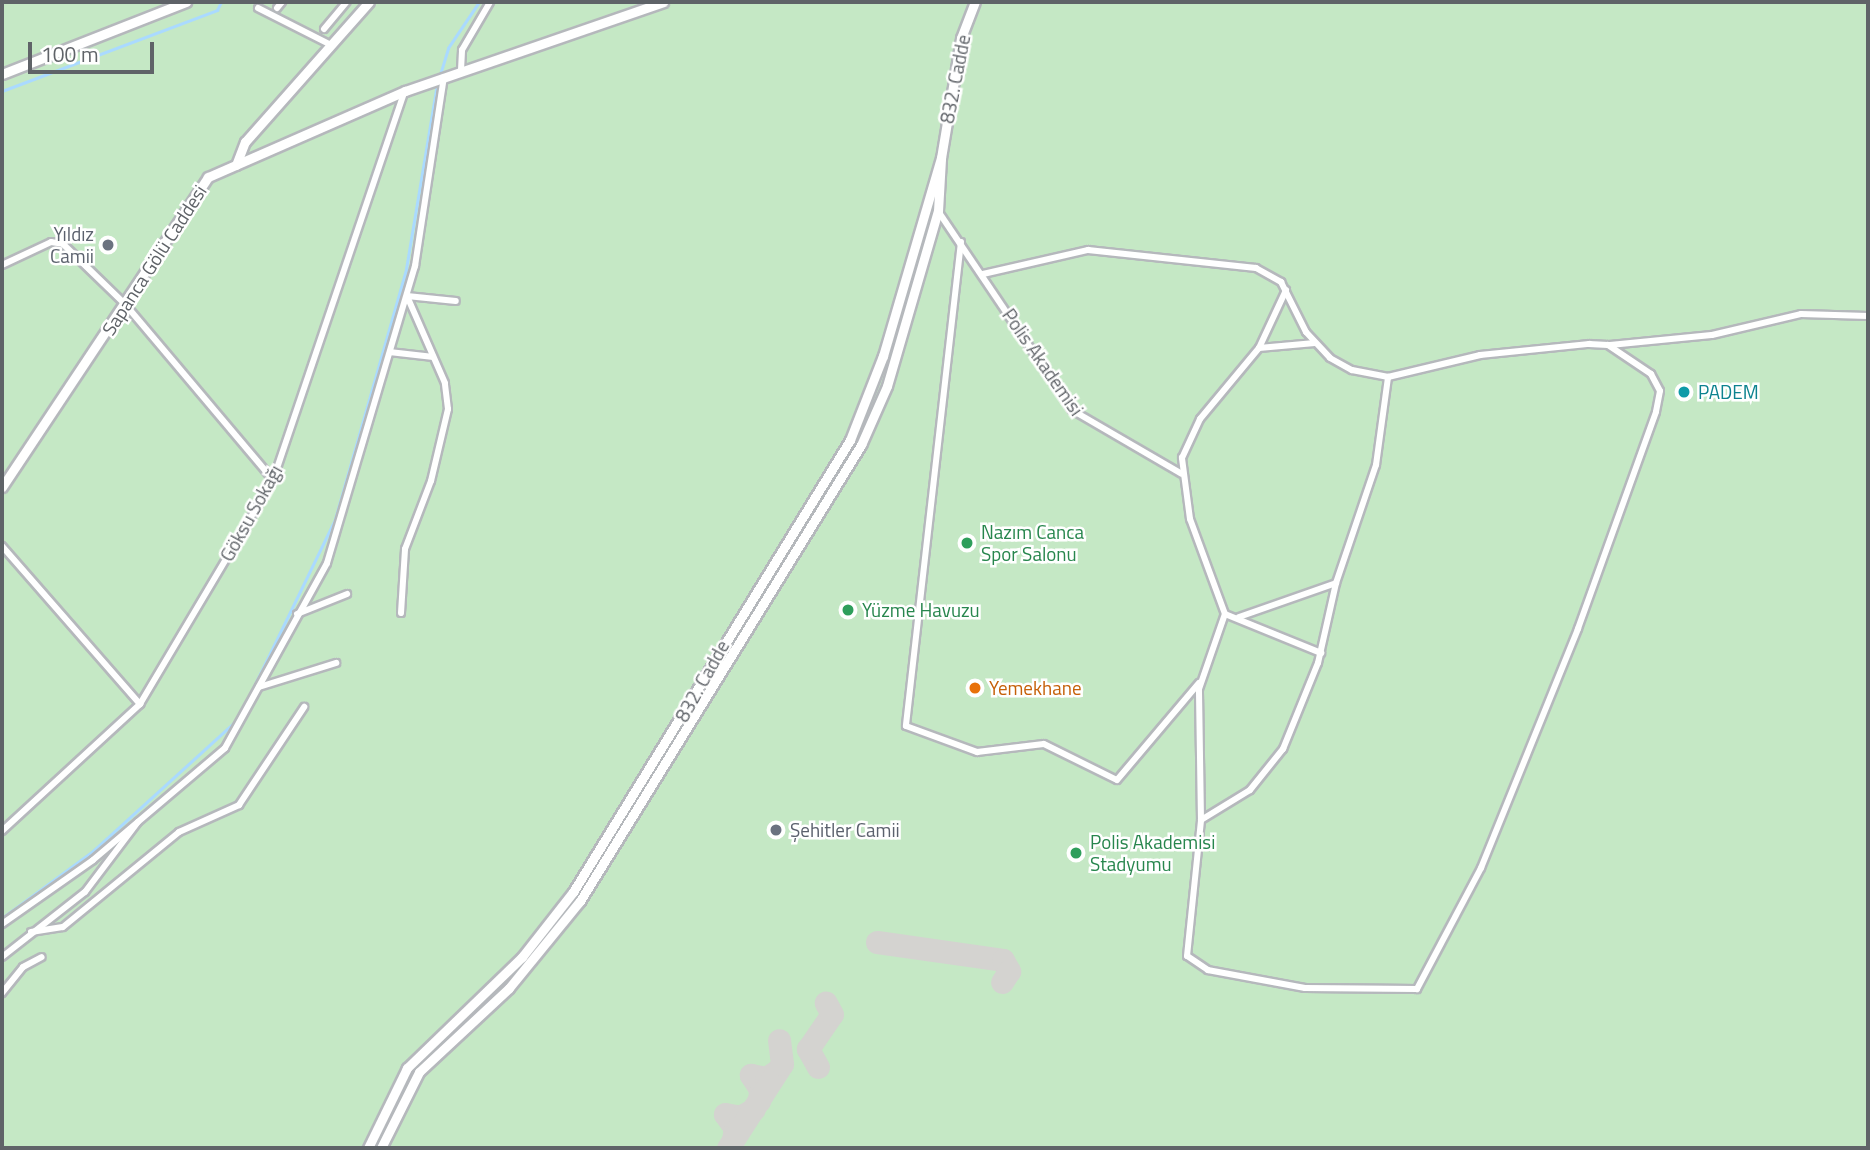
<!DOCTYPE html>
<meta charset="utf-8">
<style>
body{margin:0}
#map{position:relative;width:1870px;height:1150px;overflow:hidden;background:#f1efe8;font-family:"Titillium Web",sans-serif}
div>[style]{position:absolute}
.green>*{inset:0;background:#c5e8c5;transform-origin:0 0}
.stream>*{height:2.5px;margin:-1.25px;padding:0 1.25px;transform-origin:1.25px;border-radius:1.25px;background:#aadaff}
.taxiway>*{height:23px;margin:-11.5px;padding:0 11.5px;transform-origin:11.5px;border-radius:11.5px;background:#d4d3d0}
.roads{filter:drop-shadow(2px 0 #b5b8bc) drop-shadow(-2px 0 #b5b8bc) drop-shadow(0 2px #b5b8bc) drop-shadow(0 -2px #b5b8bc)}
.street>*{height:6px;margin:-3px;padding:0 3px;transform-origin:3px;border-radius:3px;background:#fff}
.secondary>*{height:9px;margin:-4.5px;padding:0 4.5px;transform-origin:4.5px;border-radius:4.5px;background:#fff}
.dots>*{width:19px;height:19px;translate:-50% -50%;box-sizing:border-box;border:4px solid #fff;border-radius:50%}
span{translate:-50% -50%;white-space:nowrap;text-align:center;line-height:1.15;-webkit-text-stroke:5px #fff;paint-order:stroke}
.street-label{font-size:19px;color:#5f6368}
.worship-label{font-size:19px;color:#5b616d}
.right{translate:-100% -50%;text-align:right}
.left{translate:0 -50%;text-align:left}
.culture-label{font-size:19px;color:#0d838f}
.leisure-label{font-size:19px;color:#27864d}
.food-label{font-size:19px;color:#c56008}
.frame{position:absolute;inset:0;border:4px solid #5f6368;pointer-events:none}
.scale{position:absolute;left:28px;top:42px;width:126px;height:32px;box-sizing:border-box;border:4px solid #5f6368;border-top:0;padding-left:9px;font-size:21px;line-height:24px;white-space:nowrap;color:#5f6368;-webkit-text-stroke:5px #fff;paint-order:stroke}
</style>
<div id="map">
<div class="green">
<div style="left:2px;top:2px;width:1866px;height:1146px"></div>
</div>
<div class="stream">
<div style="left:439px;top:78px;width:31px;rotate:-73deg"></div>
<div style="left:448px;top:48px;width:55px;rotate:-56deg"></div>
<div style="left:2px;top:91px;width:230px;rotate:-20.6deg"></div>
<div style="left:217px;top:10px;width:9px;rotate:-63deg"></div>
<div style="left:240px;top:715px;width:218px;rotate:-64.1deg"></div>
<div style="left:335px;top:519px;width:260px;rotate:-74.1deg"></div>
<div style="left:406px;top:269px;width:188px;rotate:-80.5deg"></div>
<div style="left:2px;top:918px;width:113px;rotate:-36.4deg"></div>
<div style="left:93px;top:851px;width:195px;rotate:-42.3deg"></div>
</div>
<div class="taxiway">
<div style="left:877px;top:942px;width:127px;rotate:8.1deg"></div>
<div style="left:1003px;top:960px;width:13px;rotate:61deg"></div>
<div style="left:1009px;top:971px;width:13px;rotate:122deg"></div>
<div style="left:818px;top:1067px;width:21px;rotate:-119deg"></div>
<div style="left:808px;top:1049px;width:42px;rotate:-55.6deg"></div>
<div style="left:832px;top:1014px;width:13px;rotate:-119deg"></div>
<div style="left:759px;top:1101px;width:12px;rotate:-85deg"></div>
<div style="left:760px;top:1089px;width:17px;rotate:-123deg"></div>
<div style="left:751px;top:1075px;width:15px;rotate:11deg"></div>
<div style="left:766px;top:1078px;width:14px;rotate:-34deg"></div>
<div style="left:733px;top:1140px;width:12px;rotate:-81deg"></div>
<div style="left:735px;top:1128px;width:17px;rotate:-126deg"></div>
<div style="left:725px;top:1114px;width:15px;rotate:11deg"></div>
<div style="left:740px;top:1117px;width:16px;rotate:-30deg"></div>
<div style="left:728px;top:1148px;width:100px;rotate:-57.3deg"></div>
<div style="left:782px;top:1064px;width:24px;rotate:-97deg"></div>
</div>
<div class="roads">
<div class="street">
<div style="left:258px;top:8px;width:80px;rotate:26.9deg"></div>
<div style="left:277px;top:8px;width:8px;rotate:-50deg"></div>
<div style="left:324px;top:29px;width:35px;rotate:-50deg"></div>
<div style="left:461px;top:70px;width:20px;rotate:-87deg"></div>
<div style="left:462px;top:50px;width:56px;rotate:-59.7deg"></div>
<div style="left:938px;top:211px;width:240px;rotate:56deg"></div>
<div style="left:1072px;top:410px;width:127px;rotate:30.2deg"></div>
<div style="left:961px;top:242px;width:487px;rotate:96.5deg"></div>
<div style="left:906px;top:726px;width:76px;rotate:20.1deg"></div>
<div style="left:977px;top:752px;width:67px;rotate:-6.8deg"></div>
<div style="left:1044px;top:744px;width:81px;rotate:26.3deg"></div>
<div style="left:1117px;top:780px;width:127px;rotate:-49.8deg"></div>
<div style="left:2px;top:265px;width:54px;rotate:-25.1deg"></div>
<div style="left:51px;top:242px;width:12px;rotate:9deg"></div>
<div style="left:63px;top:244px;width:86px;rotate:44.1deg"></div>
<div style="left:125px;top:304px;width:230px;rotate:49.9deg"></div>
<div style="left:983px;top:274px;width:108px;rotate:-12.9deg"></div>
<div style="left:1088px;top:250px;width:169px;rotate:6.1deg"></div>
<div style="left:1256px;top:268px;width:29px;rotate:29deg"></div>
<div style="left:1281px;top:282px;width:56px;rotate:63.4deg"></div>
<div style="left:1306px;top:332px;width:35px;rotate:47deg"></div>
<div style="left:1330px;top:358px;width:25px;rotate:29deg"></div>
<div style="left:1352px;top:370px;width:37px;rotate:11deg"></div>
<div style="left:1589px;top:344px;width:19px;rotate:3deg"></div>
<div style="left:1608px;top:345px;width:52px;rotate:34deg"></div>
<div style="left:1651px;top:374px;width:19px;rotate:62deg"></div>
<div style="left:1660px;top:391px;width:21px;rotate:101deg"></div>
<div style="left:1656px;top:412px;width:231px;rotate:109.8deg"></div>
<div style="left:1578px;top:629px;width:258px;rotate:112.1deg"></div>
<div style="left:1481px;top:868px;width:137px;rotate:117.9deg"></div>
<div style="left:1417px;top:989px;width:112px;rotate:-179.5deg"></div>
<div style="left:1305px;top:988px;width:99px;rotate:-169.5deg"></div>
<div style="left:1208px;top:970px;width:25px;rotate:-146deg"></div>
<div style="left:1187px;top:956px;width:137px;rotate:-84.1deg"></div>
<div style="left:1201px;top:820px;width:57px;rotate:-31.5deg"></div>
<div style="left:1250px;top:790px;width:53px;rotate:-51.2deg"></div>
<div style="left:1283px;top:749px;width:93px;rotate:-67.9deg"></div>
<div style="left:1318px;top:663px;width:82px;rotate:-77.3deg"></div>
<div style="left:1336px;top:583px;width:125px;rotate:-71.3deg"></div>
<div style="left:1376px;top:465px;width:89px;rotate:-82.2deg"></div>
<div style="left:1388px;top:377px;width:95px;rotate:-13.4deg"></div>
<div style="left:1480px;top:355px;width:110px;rotate:-5.8deg"></div>
<div style="left:1610px;top:345px;width:102px;rotate:-5.6deg"></div>
<div style="left:1712px;top:335px;width:91px;rotate:-13.3deg"></div>
<div style="left:1801px;top:314px;width:67px;rotate:1.7deg"></div>
<div style="left:1259px;top:348px;width:56px;rotate:-5.1deg"></div>
<div style="left:390px;top:352px;width:43px;rotate:6.6deg"></div>
<div style="left:2px;top:546px;width:210px;rotate:48.9deg"></div>
<div style="left:401px;top:613px;width:64px;rotate:-86.4deg"></div>
<div style="left:405px;top:549px;width:73px;rotate:-69.1deg"></div>
<div style="left:431px;top:481px;width:74px;rotate:-76.7deg"></div>
<div style="left:448px;top:409px;width:26px;rotate:-97deg"></div>
<div style="left:445px;top:383px;width:95px;rotate:-113.6deg"></div>
<div style="left:407px;top:296px;width:49px;rotate:5.8deg"></div>
<div style="left:297px;top:614px;width:54px;rotate:-21.8deg"></div>
<div style="left:1225px;top:614px;width:104px;rotate:22.1deg"></div>
<div style="left:1239px;top:617px;width:103px;rotate:-19.3deg"></div>
<div style="left:259px;top:687px;width:81px;rotate:-17.3deg"></div>
<div style="left:1201px;top:820px;width:131px;rotate:-90.9deg"></div>
<div style="left:1199px;top:689px;width:79px;rotate:-70.9deg"></div>
<div style="left:1225px;top:614px;width:101px;rotate:-110.2deg"></div>
<div style="left:1190px;top:519px;width:62px;rotate:-97.5deg"></div>
<div style="left:1182px;top:458px;width:43px;rotate:-65.2deg"></div>
<div style="left:1200px;top:419px;width:92px;rotate:-50.3deg"></div>
<div style="left:1259px;top:348px;width:64px;rotate:-65deg"></div>
<div style="left:2px;top:831px;width:188px;rotate:-42.6deg"></div>
<div style="left:140px;top:704px;width:261px;rotate:-59.3deg"></div>
<div style="left:273px;top:480px;width:411px;rotate:-71.3deg"></div>
<div style="left:2px;top:924px;width:111px;rotate:-35.1deg"></div>
<div style="left:93px;top:860px;width:173px;rotate:-40.3deg"></div>
<div style="left:225px;top:748px;width:211px;rotate:-61.1deg"></div>
<div style="left:327px;top:563px;width:310px;rotate:-73.5deg"></div>
<div style="left:415px;top:266px;width:191px;rotate:-81.3deg"></div>
<div style="left:31px;top:932px;width:32px;rotate:-9deg"></div>
<div style="left:63px;top:927px;width:150px;rotate:-39.3deg"></div>
<div style="left:179px;top:832px;width:66px;rotate:-24.2deg"></div>
<div style="left:239px;top:805px;width:118px;rotate:-56.4deg"></div>
<div style="left:2px;top:957px;width:105px;rotate:-38.1deg"></div>
<div style="left:85px;top:892px;width:88px;rotate:-52.9deg"></div>
<div style="left:2px;top:993px;width:33px;rotate:-51deg"></div>
<div style="left:23px;top:967px;width:21px;rotate:-28deg"></div>
</div>
<div class="secondary">
<div style="left:2px;top:74px;width:198px;rotate:-21.4deg"></div>
<div style="left:236px;top:165px;width:25px;rotate:-69deg"></div>
<div style="left:245px;top:142px;width:187px;rotate:-48.5deg"></div>
<div style="left:2px;top:487px;width:372px;rotate:-56.4deg"></div>
<div style="left:208px;top:177px;width:215px;rotate:-23.6deg"></div>
<div style="left:405px;top:91px;width:273px;rotate:-19deg"></div>
<div style="left:368px;top:1148px;width:89px;rotate:-64deg"></div>
<div style="left:407px;top:1068px;width:160px;rotate:-44deg"></div>
<div style="left:522px;top:957px;width:83px;rotate:-51.9deg"></div>
<div style="left:573px;top:892px;width:530px;rotate:-58.5deg"></div>
<div style="left:850px;top:440px;width:90px;rotate:-68.6deg"></div>
<div style="left:883px;top:356px;width:206px;rotate:-73.7deg"></div>
<div style="left:941px;top:158px;width:122px;rotate:-80.5deg"></div>
<div style="left:961px;top:38px;width:39px;rotate:-69deg"></div>
<div style="left:381px;top:1148px;width:85px;rotate:-63.4deg"></div>
<div style="left:419px;top:1072px;width:123px;rotate:-43deg"></div>
<div style="left:509px;top:988px;width:112px;rotate:-50.8deg"></div>
<div style="left:580px;top:901px;width:536px;rotate:-58.36deg"></div>
<div style="left:861px;top:445px;width:64px;rotate:-66.2deg"></div>
<div style="left:887px;top:386px;width:182px;rotate:-73.8deg"></div>
<div style="left:938px;top:211px;width:52px;rotate:-86.7deg"></div>
</div>
</div>
<div class="dots">
<div style="left:108px;top:245px;background:#6b7280"></div>
<div style="left:1684px;top:392px;background:#0f9aa8"></div>
<div style="left:967px;top:543px;background:#2e9e5b"></div>
<div style="left:848px;top:610px;background:#2e9e5b"></div>
<div style="left:975px;top:688px;background:#e8710a"></div>
<div style="left:776px;top:830px;background:#6b7280"></div>
<div style="left:1076px;top:853px;background:#2e9e5b"></div>
</div>
<div class="street-label">
<span style="left:955px;top:79px;rotate:-79deg">832. Cadde</span>
<span style="left:154px;top:260px;rotate:-57deg">Sapanca Gölü Caddesi</span>
<span style="left:1043px;top:362px;rotate:55deg">Polis Akademisi</span>
<span style="left:251px;top:513px;rotate:-61deg">Göksu Sokağı</span>
<span style="left:702px;top:681px;rotate:-61deg">832. Cadde</span>
</div>
<div class="worship-label">
<span class="right" style="left:94px;top:245px">Yıldız<br>Camii</span>
<span class="left" style="left:790px;top:830px">Şehitler Camii</span>
</div>
<div class="culture-label">
<span class="left" style="left:1698px;top:392px">PADEM</span>
</div>
<div class="leisure-label">
<span class="left" style="left:981px;top:543px">Nazım Canca<br>Spor Salonu</span>
<span class="left" style="left:862px;top:610px">Yüzme Havuzu</span>
<span class="left" style="left:1090px;top:853px">Polis Akademisi<br>Stadyumu</span>
</div>
<div class="food-label">
<span class="left" style="left:989px;top:688px">Yemekhane</span>
</div>
<div class="frame"></div>
<div class="scale">100 m</div>
</div>
